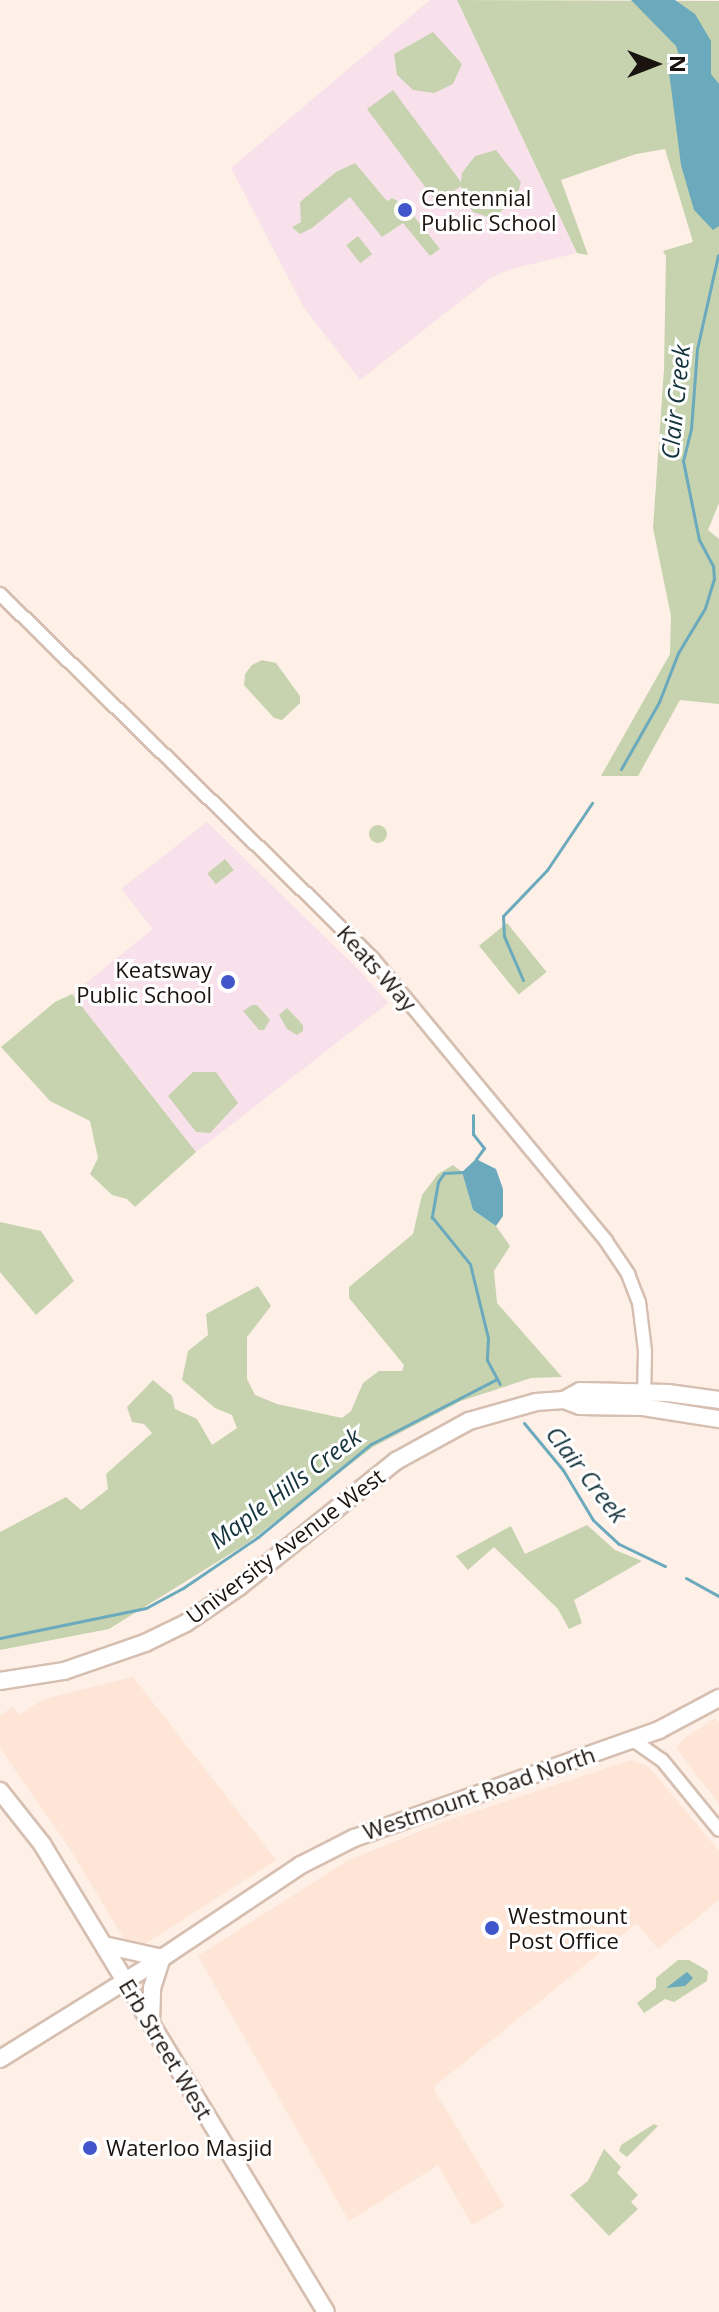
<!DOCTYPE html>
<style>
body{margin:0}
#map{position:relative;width:719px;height:2312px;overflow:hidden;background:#feefe7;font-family:"Open Sans",sans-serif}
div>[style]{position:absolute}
.built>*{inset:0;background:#fee5d6}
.education>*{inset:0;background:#f9e1ec}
.green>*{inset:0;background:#c6d3ae;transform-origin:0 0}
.round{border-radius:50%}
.water>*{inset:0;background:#6baabc}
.stream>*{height:3px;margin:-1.5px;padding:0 1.5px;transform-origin:1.5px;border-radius:1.5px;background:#6baabc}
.roads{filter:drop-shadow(2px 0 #d6bfb1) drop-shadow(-2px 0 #d6bfb1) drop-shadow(0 2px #d6bfb1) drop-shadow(0 -2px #d6bfb1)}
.minor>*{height:12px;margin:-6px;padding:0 6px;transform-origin:6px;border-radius:6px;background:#fff}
.major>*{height:16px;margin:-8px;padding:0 8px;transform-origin:8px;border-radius:8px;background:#fff}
.dots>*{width:22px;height:22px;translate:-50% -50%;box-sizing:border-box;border:4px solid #fff;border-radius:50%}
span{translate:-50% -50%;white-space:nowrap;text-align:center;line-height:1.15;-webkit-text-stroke:6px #fff;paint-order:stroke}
.poi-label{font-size:22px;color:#1b130f}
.left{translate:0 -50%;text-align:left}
.right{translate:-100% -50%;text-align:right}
.street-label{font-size:22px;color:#1b130f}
.water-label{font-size:24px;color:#14333c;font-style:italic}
.north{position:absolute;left:615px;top:24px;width:80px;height:80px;-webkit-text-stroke:6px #fff;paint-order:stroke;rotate:90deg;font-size:22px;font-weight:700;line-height:32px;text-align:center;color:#1b130f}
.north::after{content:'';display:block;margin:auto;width:28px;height:36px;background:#1b130f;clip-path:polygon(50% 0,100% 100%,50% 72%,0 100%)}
</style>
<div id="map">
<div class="built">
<div style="clip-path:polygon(133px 1677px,276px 1860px,145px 1944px,129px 1944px,123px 1937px,72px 1852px,0 1748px,0 1716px,12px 1707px,19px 1715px,44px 1699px)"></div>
<div style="clip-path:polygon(715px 1718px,719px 1723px,719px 1804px,677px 1749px,682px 1740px)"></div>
<div style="clip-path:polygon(631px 1760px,649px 1767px,719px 1851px,719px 1900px,658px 1949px,637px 1923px,436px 2085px,434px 2090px,504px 2206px,472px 2225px,438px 2165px,349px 2221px,198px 1956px,347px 1861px,440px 1823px)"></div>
</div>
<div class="education">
<div style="clip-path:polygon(430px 0,457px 0,577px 253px,508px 270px,489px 279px,360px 380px,304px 308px,231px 168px)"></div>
<div style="clip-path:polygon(207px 822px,359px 970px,388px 1003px,196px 1152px,72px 994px,153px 929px,121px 889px)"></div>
</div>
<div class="green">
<div style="clip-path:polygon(457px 0,719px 1px,719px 503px,708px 530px,719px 539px,719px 704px,680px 700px,638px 776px,601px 776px,670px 654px,671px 616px,653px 528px,664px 369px,666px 256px,663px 251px,693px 242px,665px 149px,636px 154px,561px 180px,588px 255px,577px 253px)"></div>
<div style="clip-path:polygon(433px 32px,462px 64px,453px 84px,434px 93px,413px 90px,397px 75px,394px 54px)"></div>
<div style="clip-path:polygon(393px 90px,461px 182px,462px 173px,475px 156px,496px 150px,521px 182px,518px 193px,494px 219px,473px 212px,461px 194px,461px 186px,437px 203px,367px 109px)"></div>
<div style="clip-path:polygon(355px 163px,387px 201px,392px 198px,405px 205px,440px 249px,430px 256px,403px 223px,382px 237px,350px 197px,312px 228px,300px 234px,292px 227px,301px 222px,300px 202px,336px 172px)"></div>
<div style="left:358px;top:236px;width:23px;height:15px;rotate:52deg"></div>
<div style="clip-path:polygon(262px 660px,276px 663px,300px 696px,300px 703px,282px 720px,274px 718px,244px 685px,245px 674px,252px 665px)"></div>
<div class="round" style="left:369px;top:825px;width:18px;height:18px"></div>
<div style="left:225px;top:859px;width:14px;height:23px;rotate:51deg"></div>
<div style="left:507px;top:923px;width:63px;height:36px;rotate:51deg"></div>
<div style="clip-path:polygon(72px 994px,196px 1152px,135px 1207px,127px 1199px,112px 1195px,90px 1174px,98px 1158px,90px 1121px,50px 1101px,1px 1047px,55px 1002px)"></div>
<div style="clip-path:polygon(252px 1005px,257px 1005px,270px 1020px,264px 1030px,259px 1030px,243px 1011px)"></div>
<div style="clip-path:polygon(287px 1008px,303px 1025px,303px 1031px,297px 1035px,287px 1029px,279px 1015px)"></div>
<div style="clip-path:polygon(193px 1072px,216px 1072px,238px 1103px,210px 1133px,196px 1132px,168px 1096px)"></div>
<div style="clip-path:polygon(453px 1165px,462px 1172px,473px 1210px,496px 1226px,510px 1246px,494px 1271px,497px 1303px,562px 1377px,531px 1378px,461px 1401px,373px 1447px,246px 1544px,109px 1629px,0 1650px,0 1532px,66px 1497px,81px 1510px,108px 1489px,106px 1474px,152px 1433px,144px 1424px,132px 1422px,127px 1407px,153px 1380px,172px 1396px,175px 1409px,197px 1419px,212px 1445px,237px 1428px,232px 1415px,215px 1408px,182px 1380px,188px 1351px,208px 1335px,206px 1314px,258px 1286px,271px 1306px,247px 1337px,247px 1379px,255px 1395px,277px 1404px,342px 1418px,351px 1411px,363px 1383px,379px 1371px,402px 1371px,404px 1365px,349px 1298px,349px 1287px,413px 1234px,422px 1195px,438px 1174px)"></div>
<div style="clip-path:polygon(0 1222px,41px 1231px,74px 1281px,36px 1315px,0 1272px)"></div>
<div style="clip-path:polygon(587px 1525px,615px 1550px,642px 1561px,574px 1600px,582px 1623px,569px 1629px,558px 1609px,494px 1547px,468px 1570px,456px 1556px,511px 1526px,525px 1554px)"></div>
<div style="clip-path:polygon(678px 1960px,689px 1960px,708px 1971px,707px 1981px,674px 2002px,665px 1999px,644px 2013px,637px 2003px,656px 1988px,656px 1978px)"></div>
<div style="clip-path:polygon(654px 2124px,658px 2126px,627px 2157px,619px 2151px,621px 2145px)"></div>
<div style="clip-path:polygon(604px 2149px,621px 2167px,617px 2173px,638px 2195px,631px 2202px,638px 2209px,609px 2236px,570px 2195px,588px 2181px)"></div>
</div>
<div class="water">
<div style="clip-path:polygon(631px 0,675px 0,695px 14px,711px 41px,711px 74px,719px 84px,719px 226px,713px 230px,694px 210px,681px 165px,669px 72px,680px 58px,676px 46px)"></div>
<div style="clip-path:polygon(476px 1159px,496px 1169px,503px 1189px,503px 1216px,496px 1226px,473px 1210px,462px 1172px)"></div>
<div style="clip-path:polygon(687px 1972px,693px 1978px,685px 1986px,666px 1988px)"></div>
</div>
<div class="stream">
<div style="left:621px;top:769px;width:77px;rotate:-60.4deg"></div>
<div style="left:659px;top:702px;width:53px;rotate:-68.8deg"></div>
<div style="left:678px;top:653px;width:52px;rotate:-59deg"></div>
<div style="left:705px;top:608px;width:30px;rotate:-73deg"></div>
<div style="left:714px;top:579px;width:13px;rotate:-94deg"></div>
<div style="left:713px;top:566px;width:30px;rotate:-118deg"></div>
<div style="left:699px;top:540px;width:81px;rotate:-101.4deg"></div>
<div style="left:683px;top:461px;width:33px;rotate:-76deg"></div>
<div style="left:691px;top:429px;width:80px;rotate:-85.7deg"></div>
<div style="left:697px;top:349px;width:96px;rotate:-77.4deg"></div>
<div style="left:523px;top:980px;width:48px;rotate:-113.4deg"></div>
<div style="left:504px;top:936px;width:20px;rotate:-93deg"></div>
<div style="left:503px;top:916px;width:64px;rotate:-46.3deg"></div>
<div style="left:547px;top:870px;width:81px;rotate:-56.1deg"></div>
<div style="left:473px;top:1115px;width:19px;rotate:90deg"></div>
<div style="left:473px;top:1134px;width:18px;rotate:52deg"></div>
<div style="left:484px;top:1148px;width:14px;rotate:126deg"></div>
<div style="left:462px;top:1172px;width:18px;rotate:177deg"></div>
<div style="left:444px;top:1173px;width:11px;rotate:124deg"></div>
<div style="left:438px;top:1182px;width:36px;rotate:100deg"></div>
<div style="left:432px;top:1217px;width:60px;rotate:51deg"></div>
<div style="left:470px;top:1264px;width:76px;rotate:76.3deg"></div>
<div style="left:488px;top:1338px;width:22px;rotate:93deg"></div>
<div style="left:487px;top:1360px;width:27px;rotate:62deg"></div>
<div style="left:524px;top:1423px;width:61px;rotate:50.3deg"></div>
<div style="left:563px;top:1470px;width:58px;rotate:59deg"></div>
<div style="left:593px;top:1520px;width:35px;rotate:43deg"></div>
<div style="left:619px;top:1544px;width:51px;rotate:25.6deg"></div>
<div style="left:686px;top:1578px;width:38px;rotate:29deg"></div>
<div style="left:0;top:1638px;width:149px;rotate:-11.6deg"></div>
<div style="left:146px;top:1608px;width:42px;rotate:-28.4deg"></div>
<div style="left:183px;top:1588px;width:91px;rotate:-34.2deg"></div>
<div style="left:258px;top:1537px;width:146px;rotate:-39.5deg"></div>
<div style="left:371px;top:1444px;width:142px;rotate:-27.3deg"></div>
</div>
<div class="roads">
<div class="minor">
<div style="left:0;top:594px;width:522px;rotate:44.38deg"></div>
<div style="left:373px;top:959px;width:366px;rotate:50.4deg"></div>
<div style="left:606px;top:1241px;width:40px;rotate:56deg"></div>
<div style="left:628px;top:1274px;width:30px;rotate:69deg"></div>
<div style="left:639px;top:1302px;width:49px;rotate:83deg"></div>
<div style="left:645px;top:1351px;width:49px;rotate:91.2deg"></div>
<div style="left:633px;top:1740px;width:35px;rotate:35deg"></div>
<div style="left:662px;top:1760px;width:90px;rotate:50.8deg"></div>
</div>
<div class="major">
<div style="left:564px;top:1400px;width:17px;rotate:21deg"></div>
<div style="left:580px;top:1406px;width:63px;rotate:0.9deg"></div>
<div style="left:643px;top:1407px;width:77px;rotate:9deg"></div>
<div style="left:0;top:1681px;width:65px;rotate:-8.9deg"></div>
<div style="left:64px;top:1671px;width:86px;rotate:-19.1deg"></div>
<div style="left:145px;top:1643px;width:46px;rotate:-26deg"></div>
<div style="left:186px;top:1623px;width:65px;rotate:-34.4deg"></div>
<div style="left:240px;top:1586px;width:200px;rotate:-38.7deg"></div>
<div style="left:396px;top:1461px;width:83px;rotate:-28.7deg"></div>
<div style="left:469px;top:1421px;width:70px;rotate:-15.8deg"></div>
<div style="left:536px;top:1402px;width:28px;rotate:-4deg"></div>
<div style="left:564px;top:1400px;width:18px;rotate:-29deg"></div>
<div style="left:580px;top:1391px;width:88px;rotate:1.3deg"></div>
<div style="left:668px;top:1393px;width:51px;rotate:7.8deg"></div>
<div style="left:0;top:1791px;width:68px;rotate:51.6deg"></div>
<div style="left:42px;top:1844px;width:547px;rotate:58.75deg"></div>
<div style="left:104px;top:1945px;width:59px;rotate:12.6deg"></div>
<div style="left:151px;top:2022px;width:34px;rotate:-88deg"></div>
<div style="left:152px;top:1988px;width:32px;rotate:-72deg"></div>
<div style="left:0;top:2059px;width:191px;rotate:-31.9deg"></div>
<div style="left:162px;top:1958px;width:167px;rotate:-33.8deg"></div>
<div style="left:301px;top:1865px;width:59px;rotate:-27deg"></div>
<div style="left:354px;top:1838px;width:324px;rotate:-19.5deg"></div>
<div style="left:659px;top:1730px;width:68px;rotate:-28.1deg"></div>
</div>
</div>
<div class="dots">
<div style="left:405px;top:210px;background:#4156ca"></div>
<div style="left:228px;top:982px;background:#4156ca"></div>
<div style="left:492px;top:1928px;background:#4156ca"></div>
<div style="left:90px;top:2148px;background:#4156ca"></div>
</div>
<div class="poi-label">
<span class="left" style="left:421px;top:210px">Centennial<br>Public School</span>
<span class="right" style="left:212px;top:982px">Keatsway<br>Public School</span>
<span class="left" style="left:508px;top:1928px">Westmount<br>Post Office</span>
<span class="left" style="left:106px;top:2148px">Waterloo Masjid</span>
</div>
<div class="street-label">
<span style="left:377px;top:968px;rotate:48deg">Keats Way</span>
<span style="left:285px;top:1546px;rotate:-37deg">University Avenue West</span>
<span style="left:479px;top:1793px;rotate:-19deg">Westmount Road North</span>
<span style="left:166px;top:2049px;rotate:59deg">Erb Street West</span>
</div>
<div class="water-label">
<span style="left:675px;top:402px;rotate:-84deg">Clair Creek</span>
<span style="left:587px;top:1474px;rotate:52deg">Clair Creek</span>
<span style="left:285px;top:1488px;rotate:-37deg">Maple Hills Creek</span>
</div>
<div class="north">N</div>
</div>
